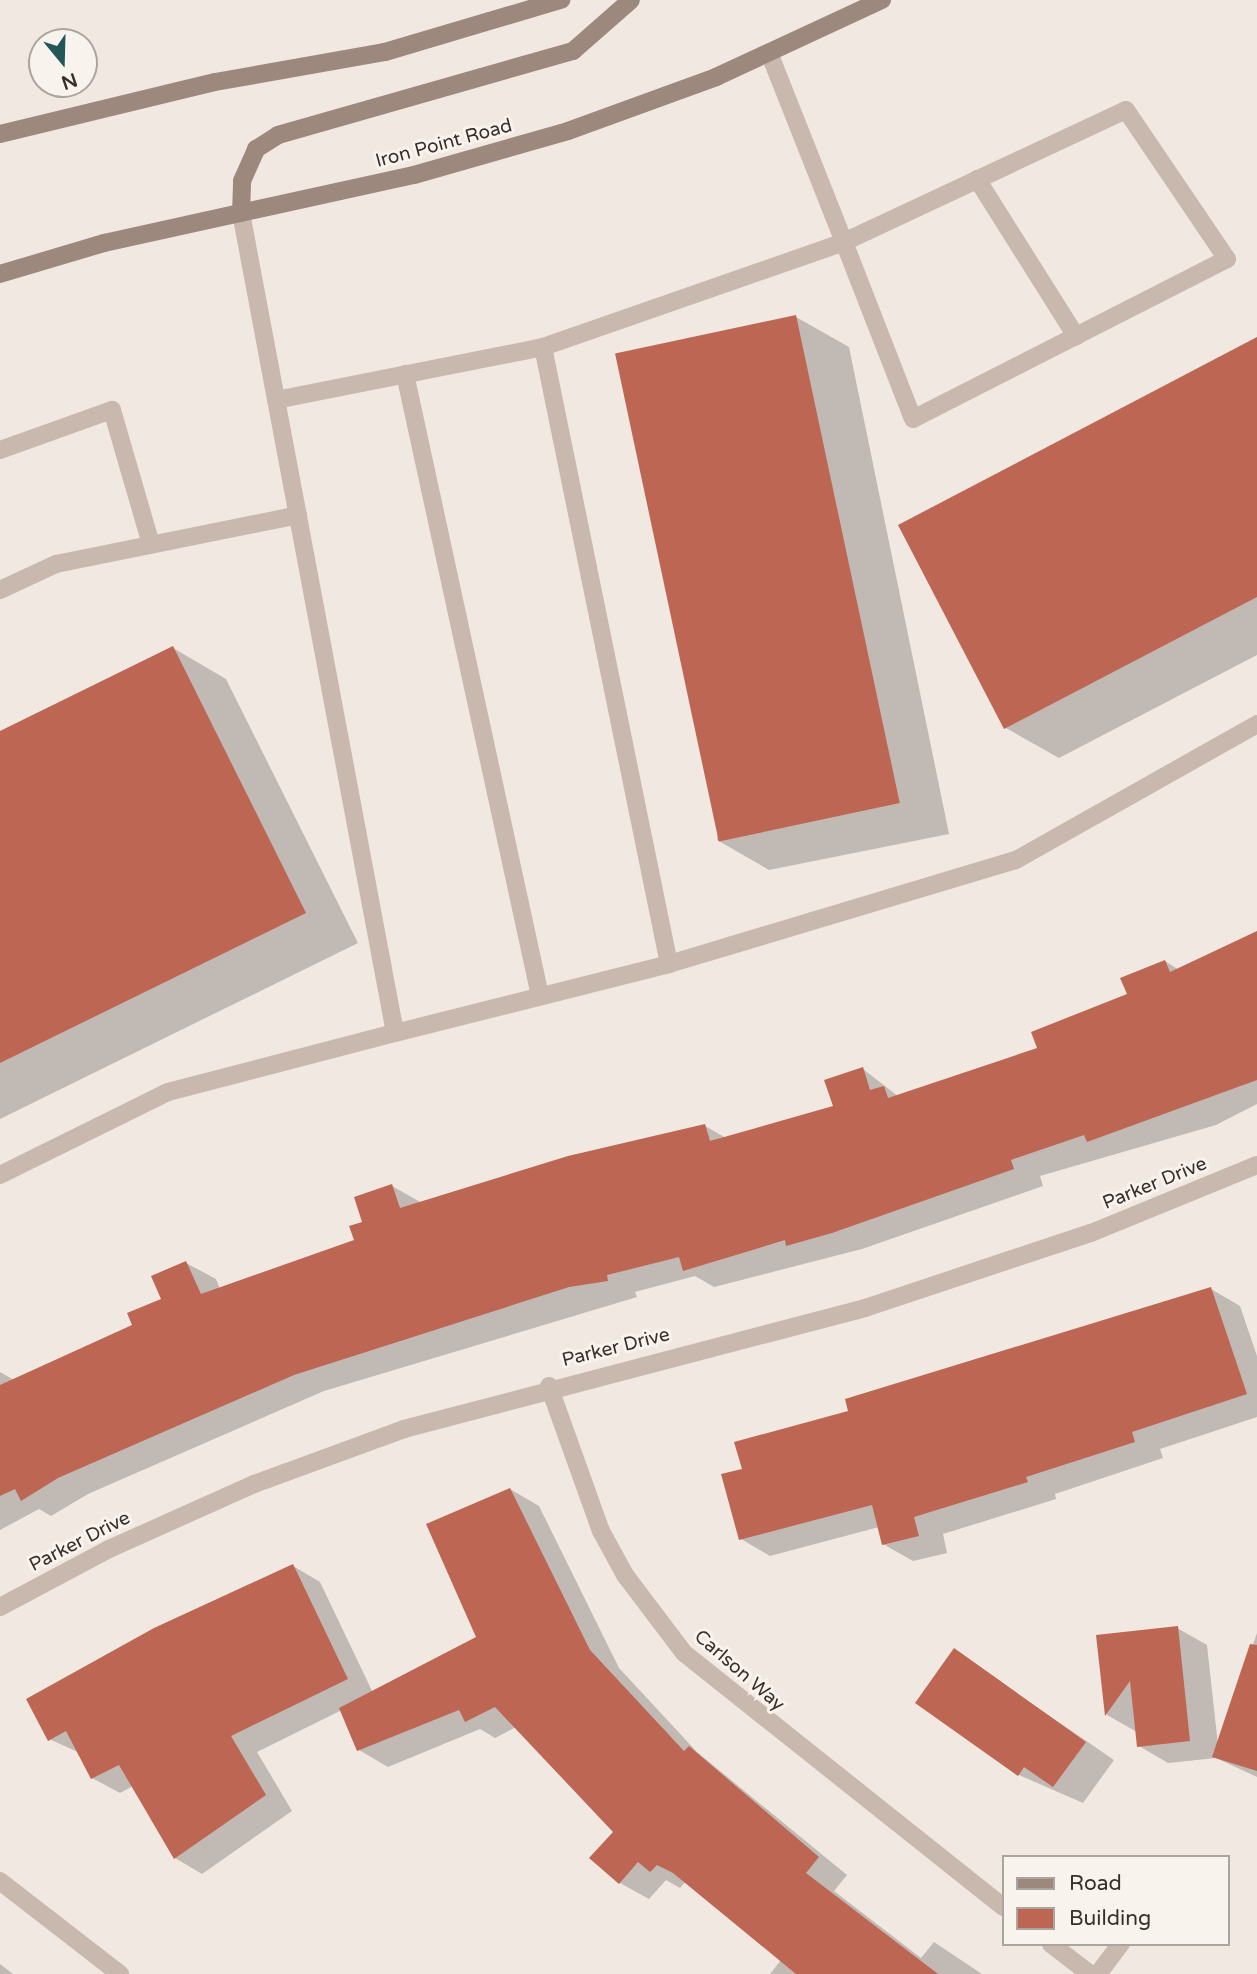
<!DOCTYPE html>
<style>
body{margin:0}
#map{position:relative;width:1257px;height:1974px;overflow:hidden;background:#f1e8e1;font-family:"Varela Round",sans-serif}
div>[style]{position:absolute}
.shadow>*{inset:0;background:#0003}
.building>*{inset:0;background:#bd6653;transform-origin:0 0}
.lane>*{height:18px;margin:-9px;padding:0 9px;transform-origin:9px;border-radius:9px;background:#c9b8ad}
.street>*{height:18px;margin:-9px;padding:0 9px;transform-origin:9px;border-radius:9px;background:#c9b8ad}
.secondary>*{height:18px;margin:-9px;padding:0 9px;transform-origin:9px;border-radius:9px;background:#9d887e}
span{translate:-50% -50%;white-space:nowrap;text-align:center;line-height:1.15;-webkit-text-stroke:6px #f9f3ed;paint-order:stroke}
.street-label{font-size:19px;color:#382e2b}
.legend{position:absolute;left:1002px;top:1855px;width:228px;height:91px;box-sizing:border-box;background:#f9f3ed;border:2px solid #aca49f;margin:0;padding:9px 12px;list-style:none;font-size:21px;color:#382e2b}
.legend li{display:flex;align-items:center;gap:14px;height:35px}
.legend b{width:35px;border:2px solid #aca49f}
.north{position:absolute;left:28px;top:28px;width:70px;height:70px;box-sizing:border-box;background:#f9f3ed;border:2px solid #aca49f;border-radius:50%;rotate:161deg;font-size:19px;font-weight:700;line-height:28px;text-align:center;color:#382e2b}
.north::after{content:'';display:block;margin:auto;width:24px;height:32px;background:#235657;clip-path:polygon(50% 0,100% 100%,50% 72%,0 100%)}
</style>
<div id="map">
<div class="shadow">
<div style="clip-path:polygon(796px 317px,849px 347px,949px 834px,769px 870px,717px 840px)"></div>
<div style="clip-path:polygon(1257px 339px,1257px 655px,1059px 758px,1006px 728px)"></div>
<div style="clip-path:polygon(173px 648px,226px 679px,358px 943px,0 1119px,0 733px)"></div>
<div style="clip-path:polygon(1257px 933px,1257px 1104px,1216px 1125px,1040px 1176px,1043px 1186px,862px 1249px,714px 1287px,695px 1276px,635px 1292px,637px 1297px,324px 1391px,88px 1494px,51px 1516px,39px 1509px,0 1530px,0 1372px,14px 1380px,134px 1326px,163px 1300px,186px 1263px,216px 1279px,220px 1289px,356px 1242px,392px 1186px,422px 1203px,705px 1126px,726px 1138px,835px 1107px,863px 1069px,899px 1097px,1040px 1049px,1129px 995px,1165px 961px,1179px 970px)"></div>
<div style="clip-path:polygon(1211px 1289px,1240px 1306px,1257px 1356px,1257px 1417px,1160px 1449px,1163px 1458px,1055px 1494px,1056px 1499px,943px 1534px,947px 1553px,913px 1561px,883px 1544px,879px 1527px,770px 1556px,741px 1539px,744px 1470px)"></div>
<div style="clip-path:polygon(510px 1489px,539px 1506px,619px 1668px,697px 1752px,847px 1875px,834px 1891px,921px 1958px,934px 1942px,982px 1974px,770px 1974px,781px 1960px,686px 1881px,680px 1888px,666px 1880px,649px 1899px,620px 1883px,615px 1832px,516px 1727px,495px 1738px,480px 1729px,388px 1767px,359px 1750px,342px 1710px,257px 1752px,292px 1811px,202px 1874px,175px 1858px,133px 1786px,120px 1793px,92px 1778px,80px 1753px,49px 1739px,293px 1566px,320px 1582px,373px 1693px,478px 1638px)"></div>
<div style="clip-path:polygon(1177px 1628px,1207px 1645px,1218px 1745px,1257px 1633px,1257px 1777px,1216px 1758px,1168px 1763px,1139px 1746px,1137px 1732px,1107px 1715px,1098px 1636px)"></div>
<div style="clip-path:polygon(955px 1651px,1114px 1760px,1083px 1803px,1019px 1775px,917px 1703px)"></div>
<div style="clip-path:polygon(0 1964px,13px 1974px,0 1974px)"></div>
</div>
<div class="building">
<div style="left:796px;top:315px;width:499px;height:185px;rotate:78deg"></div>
<div style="clip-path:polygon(1257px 337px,1257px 597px,1004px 729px,898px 525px)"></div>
<div style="clip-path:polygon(173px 646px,306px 913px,0 1063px,0 731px)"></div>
<div style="clip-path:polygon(1257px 931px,1257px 1080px,1087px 1142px,1084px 1135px,1011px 1160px,1014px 1169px,832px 1233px,786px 1246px,785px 1240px,683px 1271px,679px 1257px,607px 1275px,608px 1281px,569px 1287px,294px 1375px,58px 1478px,21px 1501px,15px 1489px,0 1496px,0 1385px,132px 1325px,127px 1313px,161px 1299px,151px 1276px,186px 1261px,201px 1294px,354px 1240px,349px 1226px,362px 1222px,354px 1197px,392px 1184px,400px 1208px,568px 1156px,705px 1124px,710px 1141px,833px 1106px,824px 1080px,863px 1067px,870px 1090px,884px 1086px,888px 1098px,1037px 1048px,1031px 1032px,1127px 994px,1120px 978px,1165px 960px,1170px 972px)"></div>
<div style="clip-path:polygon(1211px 1287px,1247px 1394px,1132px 1432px,1135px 1442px,1026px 1477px,1028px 1482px,914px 1517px,919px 1536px,882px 1545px,872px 1505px,739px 1540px,721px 1474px,742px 1469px,734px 1442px,848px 1411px,845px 1399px)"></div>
<div style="clip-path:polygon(510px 1488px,590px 1650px,684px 1751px,689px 1746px,819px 1857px,806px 1873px,938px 1974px,796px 1974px,673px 1873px,657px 1865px,650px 1872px,638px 1862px,619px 1884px,589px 1858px,613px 1832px,495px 1707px,465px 1722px,459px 1710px,357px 1751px,339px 1708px,476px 1637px,426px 1524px)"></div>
<div style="clip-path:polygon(293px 1564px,348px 1679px,231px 1736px,266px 1795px,174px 1859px,119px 1765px,91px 1779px,66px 1731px,48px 1741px,26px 1699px,154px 1628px)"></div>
<div style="clip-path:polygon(1178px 1626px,1190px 1741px,1137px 1747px,1130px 1681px,1105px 1716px,1096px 1635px)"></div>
<div style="clip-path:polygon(1250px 1644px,1257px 1645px,1257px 1771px,1212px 1757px)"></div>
<div style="clip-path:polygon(954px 1648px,1086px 1742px,1053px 1787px,1024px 1767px,1018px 1776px,915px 1703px)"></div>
</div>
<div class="lane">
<div style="left:977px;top:179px;width:186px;rotate:57.8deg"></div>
<div style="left:241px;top:213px;width:834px;rotate:79.36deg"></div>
<div style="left:395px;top:1033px;width:283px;rotate:-14.1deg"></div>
<div style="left:669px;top:964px;width:362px;rotate:-16.7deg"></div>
<div style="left:1016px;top:860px;width:277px;rotate:-29.4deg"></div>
<div style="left:543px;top:347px;width:630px;rotate:78.46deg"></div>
<div style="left:405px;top:374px;width:636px;rotate:77.75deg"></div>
<div style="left:276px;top:400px;width:272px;rotate:-11.2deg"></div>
<div style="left:543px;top:347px;width:319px;rotate:-19.2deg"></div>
<div style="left:844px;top:242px;width:311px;rotate:-25.1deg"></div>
<div style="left:1126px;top:110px;width:180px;rotate:55.9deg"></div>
<div style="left:1227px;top:259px;width:352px;rotate:153deg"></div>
<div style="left:913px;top:419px;width:190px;rotate:-111.3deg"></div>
<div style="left:844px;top:242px;width:203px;rotate:-111.6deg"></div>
<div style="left:0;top:450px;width:119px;rotate:-19.7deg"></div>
<div style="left:112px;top:410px;width:140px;rotate:73.8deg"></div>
<div style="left:0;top:590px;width:62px;rotate:-24.9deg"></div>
<div style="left:56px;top:564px;width:247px;rotate:-11.4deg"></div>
<div style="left:0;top:1175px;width:187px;rotate:-26.3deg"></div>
<div style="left:168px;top:1092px;width:235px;rotate:-14.6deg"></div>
</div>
<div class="street">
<div style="left:549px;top:1386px;width:154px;rotate:70.3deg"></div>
<div style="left:601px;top:1531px;width:50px;rotate:61.4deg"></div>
<div style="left:625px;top:1575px;width:98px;rotate:52.9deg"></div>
<div style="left:684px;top:1653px;width:408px;rotate:38.5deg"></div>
<div style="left:0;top:1607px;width:123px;rotate:-28deg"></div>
<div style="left:109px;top:1549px;width:159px;rotate:-24.1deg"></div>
<div style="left:254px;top:1484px;width:160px;rotate:-20.1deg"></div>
<div style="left:404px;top:1429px;width:477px;rotate:-14.7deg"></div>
<div style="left:865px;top:1308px;width:238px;rotate:-18.4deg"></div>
<div style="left:1091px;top:1233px;width:179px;rotate:-22.3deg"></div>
<div style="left:0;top:1881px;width:152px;rotate:37.8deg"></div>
<div style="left:1051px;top:1944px;width:49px;rotate:37.6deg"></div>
<div style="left:1098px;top:1974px;width:38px;rotate:-53deg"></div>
</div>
<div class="secondary">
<div style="left:0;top:134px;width:221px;rotate:-13.6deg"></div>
<div style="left:215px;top:82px;width:173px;rotate:-10deg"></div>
<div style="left:385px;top:52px;width:184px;rotate:-16.5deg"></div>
<div style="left:241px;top:213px;width:32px;rotate:-88deg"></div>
<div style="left:242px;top:181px;width:35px;rotate:-66deg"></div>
<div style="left:256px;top:149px;width:26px;rotate:-32deg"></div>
<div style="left:278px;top:135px;width:307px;rotate:-15.9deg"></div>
<div style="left:573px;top:51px;width:77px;rotate:-41.3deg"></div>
<div style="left:0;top:274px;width:109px;rotate:-16.6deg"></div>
<div style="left:104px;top:243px;width:317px;rotate:-12.4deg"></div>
<div style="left:414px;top:175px;width:160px;rotate:-15.9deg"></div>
<div style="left:568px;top:131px;width:158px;rotate:-20deg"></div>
<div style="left:716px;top:77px;width:183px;rotate:-24.9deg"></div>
</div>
<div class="street-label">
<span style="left:444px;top:144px;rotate:-15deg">Iron Point Road</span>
<span style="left:1155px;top:1184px;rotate:-22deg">Parker Drive</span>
<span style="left:616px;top:1348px;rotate:-14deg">Parker Drive</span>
<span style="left:80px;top:1542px;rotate:-27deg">Parker Drive</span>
<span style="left:739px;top:1671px;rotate:41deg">Carlson Way</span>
</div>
<ul class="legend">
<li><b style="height:9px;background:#9d887e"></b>Road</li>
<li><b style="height:19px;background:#bd6653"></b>Building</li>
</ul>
<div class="north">N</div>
</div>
